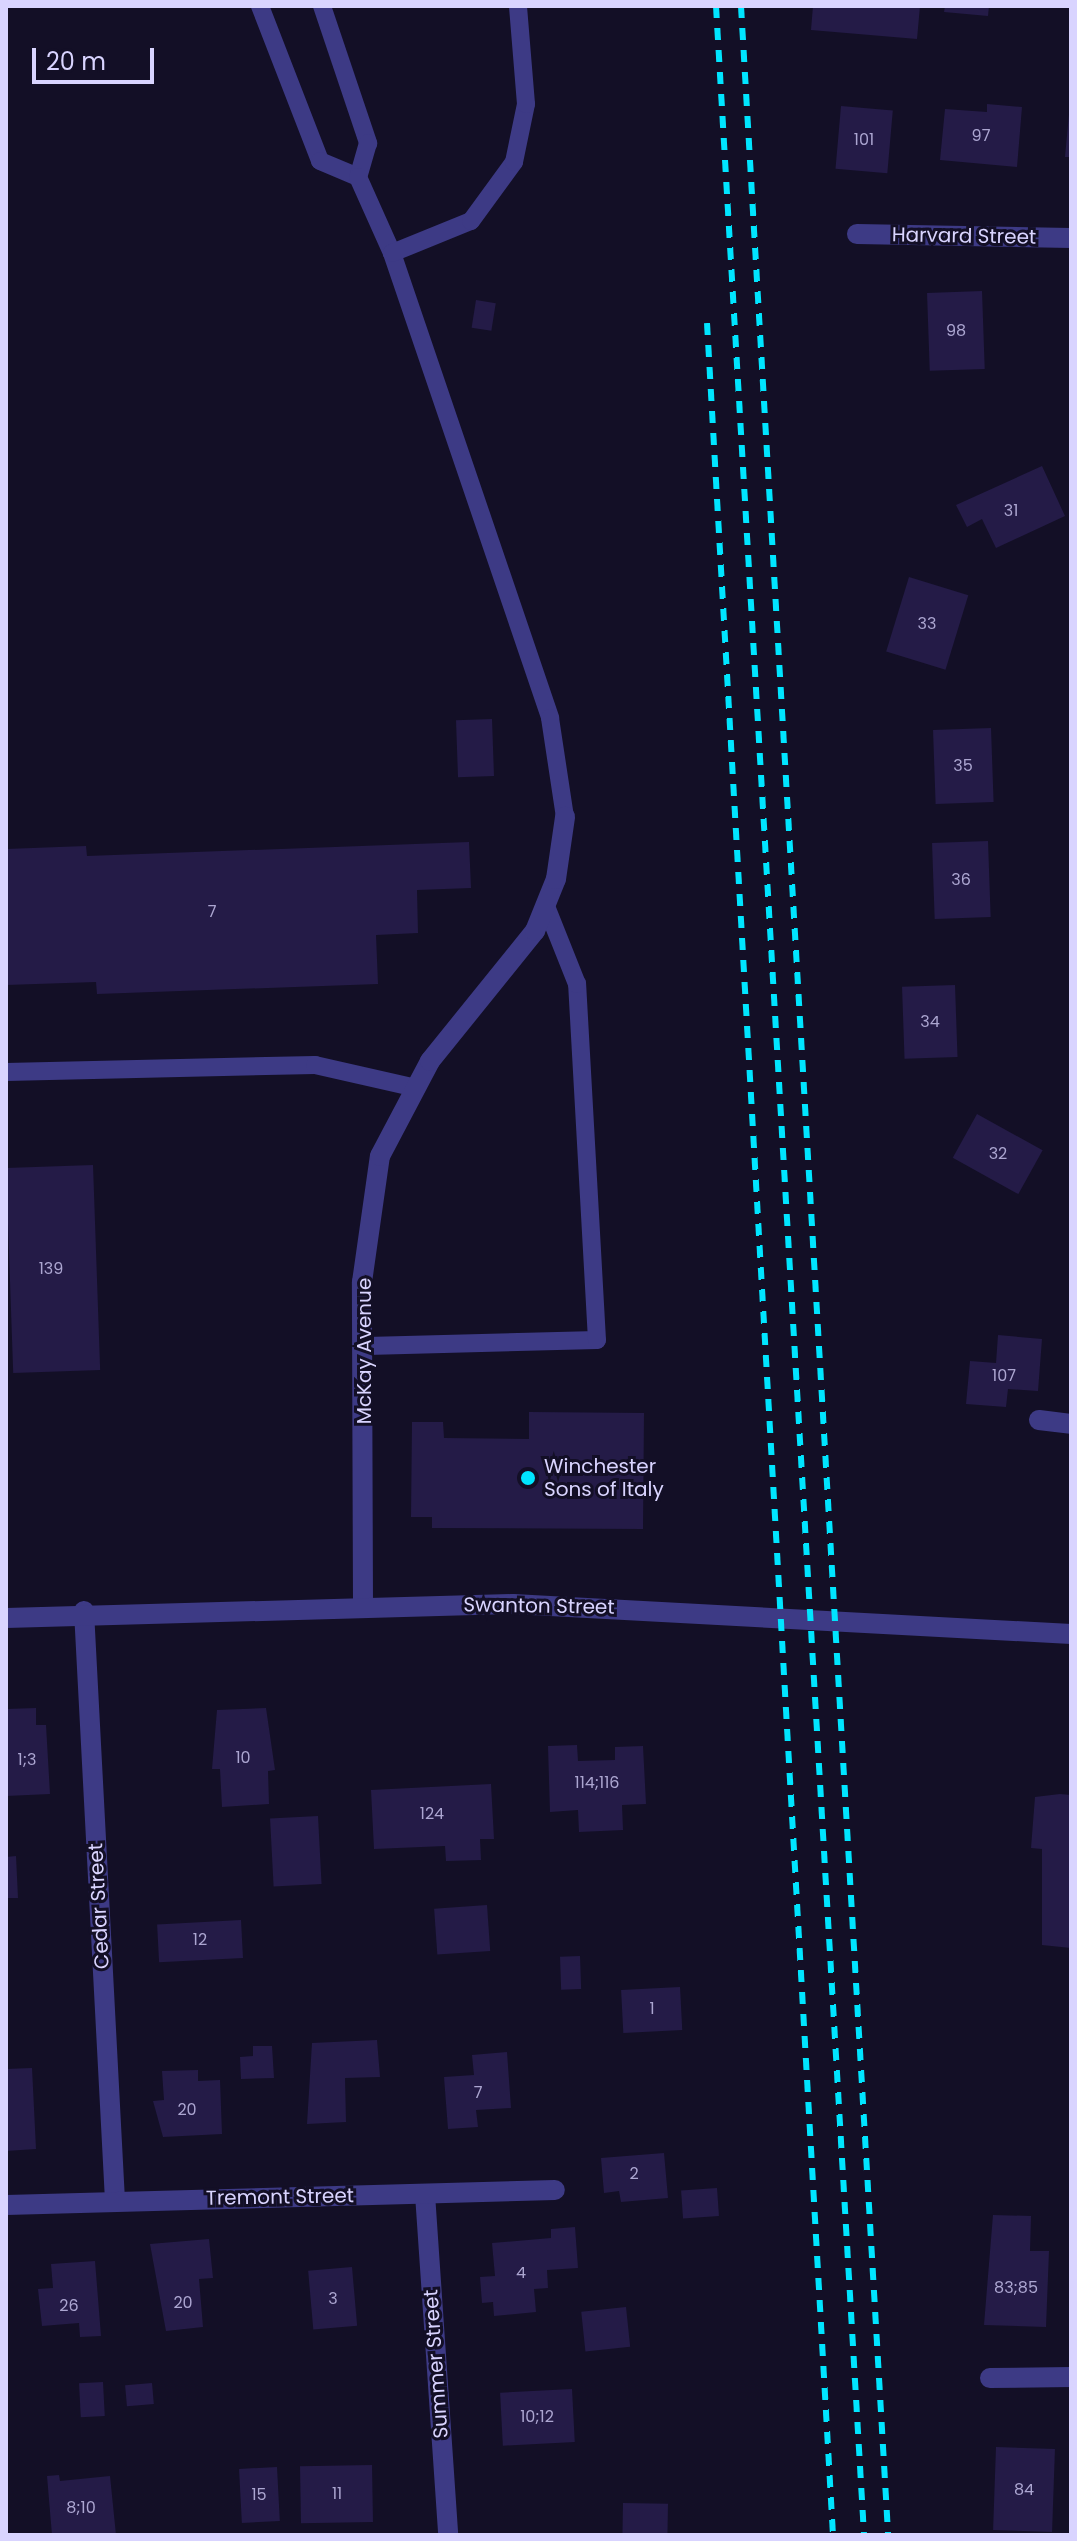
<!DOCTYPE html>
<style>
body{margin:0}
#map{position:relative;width:1077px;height:2541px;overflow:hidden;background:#130f26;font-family:Poppins,sans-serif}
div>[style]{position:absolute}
.building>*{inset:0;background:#241b47;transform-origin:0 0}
.service>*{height:18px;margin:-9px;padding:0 9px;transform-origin:9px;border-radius:9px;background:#3d3a85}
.minor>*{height:20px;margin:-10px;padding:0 10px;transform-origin:10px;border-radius:10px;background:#3d3a85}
.tertiary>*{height:20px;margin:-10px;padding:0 10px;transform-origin:10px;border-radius:10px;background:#3d3a85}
.rail>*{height:6px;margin-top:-3px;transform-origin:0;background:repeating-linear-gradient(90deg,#00e5ff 0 12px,transparent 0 22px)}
.dots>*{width:22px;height:22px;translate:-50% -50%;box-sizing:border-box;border:4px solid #130f26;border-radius:50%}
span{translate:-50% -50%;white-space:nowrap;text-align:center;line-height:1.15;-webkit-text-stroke:6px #130f26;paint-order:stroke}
.number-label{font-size:16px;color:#aca6d1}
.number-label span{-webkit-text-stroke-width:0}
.street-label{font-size:20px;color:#d9d4ff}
.poi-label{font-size:20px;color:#d9d4ff}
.left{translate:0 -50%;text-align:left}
.frame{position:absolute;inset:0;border:8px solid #d9d4ff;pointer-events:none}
.scale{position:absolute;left:32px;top:48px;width:122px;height:36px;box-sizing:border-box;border:4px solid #d9d4ff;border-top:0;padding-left:10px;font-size:24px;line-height:28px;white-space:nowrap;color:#d9d4ff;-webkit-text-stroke:6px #130f26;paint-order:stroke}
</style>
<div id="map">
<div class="building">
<div style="clip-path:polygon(813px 6px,920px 6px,917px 39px,811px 30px)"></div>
<div style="clip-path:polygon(945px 6px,989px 6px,988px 16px,944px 12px)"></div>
<div style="clip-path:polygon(987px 104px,1022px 107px,1017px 167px,940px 160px,945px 109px,987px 112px)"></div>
<div style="left:841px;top:106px;width:52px;height:63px;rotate:5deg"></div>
<div style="clip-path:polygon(1069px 114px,1071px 114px,1071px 157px,1065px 157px)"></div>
<div style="left:982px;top:291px;width:78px;height:55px;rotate:88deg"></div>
<div style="left:476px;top:300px;width:20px;height:28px;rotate:9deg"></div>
<div style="clip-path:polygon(1042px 466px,1065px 516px,996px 548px,982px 519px,967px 527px,956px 505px)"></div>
<div style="left:909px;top:577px;width:62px;height:78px;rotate:17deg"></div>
<div style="left:492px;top:719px;width:57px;height:36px;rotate:88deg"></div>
<div style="left:991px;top:728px;width:74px;height:58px;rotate:88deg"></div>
<div style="left:988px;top:841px;width:76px;height:56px;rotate:88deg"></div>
<div style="clip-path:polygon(469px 842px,471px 888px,417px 890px,418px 933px,376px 935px,378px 984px,97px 994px,96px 982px,6px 985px,6px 849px,86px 846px,87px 856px)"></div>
<div style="left:955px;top:985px;width:72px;height:53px;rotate:88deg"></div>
<div style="left:977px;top:1114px;width:75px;height:50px;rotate:29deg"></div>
<div style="left:93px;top:1165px;width:205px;height:87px;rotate:88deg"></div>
<div style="clip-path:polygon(998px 1335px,1042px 1339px,1038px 1391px,1008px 1389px,1006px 1407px,966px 1404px,970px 1361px,996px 1363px)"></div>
<div style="clip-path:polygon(529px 1412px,644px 1413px,643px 1529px,432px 1528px,432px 1517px,411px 1517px,412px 1422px,443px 1422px,444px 1438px,529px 1439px)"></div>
<div style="clip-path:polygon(36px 1708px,36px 1725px,46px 1725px,50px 1794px,6px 1796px,7px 1709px)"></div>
<div style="clip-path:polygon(266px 1708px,275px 1770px,268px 1771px,269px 1804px,222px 1807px,220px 1769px,212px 1769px,217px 1710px)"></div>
<div style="clip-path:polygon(577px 1745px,578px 1761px,615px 1760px,615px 1747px,643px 1746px,646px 1804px,622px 1805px,623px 1830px,579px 1832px,578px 1810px,550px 1812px,548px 1746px)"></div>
<div style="clip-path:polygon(491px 1784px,494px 1839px,480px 1839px,481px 1860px,446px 1861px,445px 1846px,374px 1849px,371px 1790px)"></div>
<div style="clip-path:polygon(1060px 1794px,1071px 1795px,1071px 1948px,1042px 1945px,1042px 1849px,1031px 1848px,1035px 1797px)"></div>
<div style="left:318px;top:1816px;width:68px;height:48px;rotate:87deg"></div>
<div style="clip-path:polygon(16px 1856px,18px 1898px,6px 1898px,6px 1857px)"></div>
<div style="left:487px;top:1905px;width:46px;height:53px;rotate:86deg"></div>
<div style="left:241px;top:1920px;width:38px;height:84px;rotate:87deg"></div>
<div style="left:580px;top:1956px;width:33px;height:20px;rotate:88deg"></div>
<div style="left:680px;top:1987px;width:43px;height:59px;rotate:87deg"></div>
<div style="clip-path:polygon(377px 2040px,380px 2077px,345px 2078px,346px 2122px,307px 2124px,312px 2043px)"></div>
<div style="clip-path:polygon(253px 2046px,272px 2046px,274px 2078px,241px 2079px,240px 2057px,253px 2056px)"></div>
<div style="clip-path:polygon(507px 2052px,511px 2108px,476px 2110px,478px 2127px,448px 2129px,444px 2077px,474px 2075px,472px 2055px)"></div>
<div style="clip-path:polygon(32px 2068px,36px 2149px,6px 2151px,6px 2069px)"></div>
<div style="clip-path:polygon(198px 2070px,198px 2081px,220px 2080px,222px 2134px,163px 2137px,153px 2101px,164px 2100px,162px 2071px)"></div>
<div style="clip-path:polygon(664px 2153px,668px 2198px,621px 2202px,619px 2191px,604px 2193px,601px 2158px)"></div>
<div style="left:717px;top:2188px;width:28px;height:36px;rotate:86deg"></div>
<div style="clip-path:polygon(993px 2215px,1031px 2216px,1030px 2251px,1049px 2251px,1046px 2327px,984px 2325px)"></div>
<div style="clip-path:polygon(575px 2227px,578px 2268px,547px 2270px,548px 2288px,534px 2289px,536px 2312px,494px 2316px,493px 2302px,482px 2303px,480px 2277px,495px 2276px,492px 2243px,551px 2238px,551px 2229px)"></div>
<div style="clip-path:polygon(209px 2239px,213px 2278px,199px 2279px,203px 2327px,166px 2331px,150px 2244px)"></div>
<div style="clip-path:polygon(95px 2261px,101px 2336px,80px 2337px,79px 2323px,42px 2326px,38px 2289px,53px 2288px,51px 2264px)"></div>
<div style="left:352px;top:2267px;width:59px;height:44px;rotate:85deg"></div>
<div style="left:626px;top:2307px;width:40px;height:45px;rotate:84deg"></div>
<div style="left:103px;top:2382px;width:34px;height:24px;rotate:87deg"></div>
<div style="left:152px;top:2383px;width:21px;height:27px;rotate:85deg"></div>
<div style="left:572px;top:2389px;width:53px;height:72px;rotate:87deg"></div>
<div style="left:996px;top:2447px;width:59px;height:83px;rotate:2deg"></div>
<div style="left:372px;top:2465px;width:57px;height:72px;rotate:89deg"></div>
<div style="left:277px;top:2467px;width:54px;height:38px;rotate:87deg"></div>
<div style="clip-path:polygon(59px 2475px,60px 2481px,110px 2476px,116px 2535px,52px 2535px,47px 2476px)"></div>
<div style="left:623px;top:2503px;width:45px;height:32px;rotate:1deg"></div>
</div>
<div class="service">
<div style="left:260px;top:6px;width:166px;rotate:68.8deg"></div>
<div style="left:320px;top:161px;width:41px;rotate:22.8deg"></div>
<div style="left:322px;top:6px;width:145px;rotate:71.4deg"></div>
<div style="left:368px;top:143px;width:35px;rotate:106deg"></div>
<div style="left:358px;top:177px;width:83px;rotate:65.9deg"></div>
<div style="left:392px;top:253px;width:491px;rotate:71.2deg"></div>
<div style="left:550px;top:718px;width:100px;rotate:81.4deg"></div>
<div style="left:392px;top:253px;width:85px;rotate:-22.1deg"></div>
<div style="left:471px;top:221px;width:73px;rotate:-53.9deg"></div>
<div style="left:514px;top:162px;width:59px;rotate:-78.3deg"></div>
<div style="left:526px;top:104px;width:98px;rotate:-94.7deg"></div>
<div style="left:6px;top:1072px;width:309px;rotate:-1.3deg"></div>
<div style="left:315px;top:1065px;width:104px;rotate:12.8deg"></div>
<div style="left:367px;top:1346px;width:230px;rotate:-1.5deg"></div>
<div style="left:597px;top:1340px;width:357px;rotate:-93.2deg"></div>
<div style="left:577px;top:984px;width:84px;rotate:-111.7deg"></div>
</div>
<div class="minor">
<div style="left:857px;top:234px;width:214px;rotate:1.1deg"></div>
<div style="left:1039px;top:1420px;width:32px;rotate:7deg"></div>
<div style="left:363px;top:1605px;width:323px;rotate:-90.2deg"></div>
<div style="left:362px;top:1282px;width:127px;rotate:-81.9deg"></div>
<div style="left:380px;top:1156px;width:107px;rotate:-62.2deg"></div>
<div style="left:430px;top:1061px;width:167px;rotate:-51.1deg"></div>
<div style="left:535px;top:931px;width:56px;rotate:-68deg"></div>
<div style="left:556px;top:879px;width:63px;rotate:-81.7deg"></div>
<div style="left:84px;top:1611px;width:591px;rotate:86.99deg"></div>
<div style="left:425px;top:2194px;width:342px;rotate:86.1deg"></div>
<div style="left:6px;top:2205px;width:549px;rotate:-1.57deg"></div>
<div style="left:990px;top:2378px;width:81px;rotate:-0.7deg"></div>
</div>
<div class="tertiary">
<div style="left:6px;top:1618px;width:507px;rotate:-1.58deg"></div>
<div style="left:513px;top:1604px;width:559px;rotate:3.08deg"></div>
</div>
<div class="rail">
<div style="left:716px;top:6px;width:2533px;rotate:86.65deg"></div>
<div style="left:741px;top:6px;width:2533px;rotate:86.67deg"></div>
<div style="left:707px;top:323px;width:2216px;rotate:86.74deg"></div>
</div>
<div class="dots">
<div style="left:528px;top:1478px;background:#00e5ff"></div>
</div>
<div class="number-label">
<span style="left:981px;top:136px">97</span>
<span style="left:864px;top:140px">101</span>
<span style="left:956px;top:331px">98</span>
<span style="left:1011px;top:511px">31</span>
<span style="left:927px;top:624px">33</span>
<span style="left:963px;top:766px">35</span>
<span style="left:961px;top:880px">36</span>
<span style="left:212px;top:912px">7</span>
<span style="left:930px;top:1022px">34</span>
<span style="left:998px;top:1154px">32</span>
<span style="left:51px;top:1269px">139</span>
<span style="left:1004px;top:1376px">107</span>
<span style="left:243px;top:1758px">10</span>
<span style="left:27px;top:1760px">1;3</span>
<span style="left:597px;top:1783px">114;116</span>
<span style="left:432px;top:1814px">124</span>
<span style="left:200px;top:1940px">12</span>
<span style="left:652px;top:2009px">1</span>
<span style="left:478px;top:2093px">7</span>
<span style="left:187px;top:2110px">20</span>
<span style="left:634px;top:2174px">2</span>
<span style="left:521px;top:2273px">4</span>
<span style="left:1016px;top:2288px">83;85</span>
<span style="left:333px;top:2299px">3</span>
<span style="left:183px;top:2303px">20</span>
<span style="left:69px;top:2306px">26</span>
<span style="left:537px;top:2417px">10;12</span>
<span style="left:1024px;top:2490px">84</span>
<span style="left:337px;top:2494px">11</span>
<span style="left:259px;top:2495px">15</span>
<span style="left:81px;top:2508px">8;10</span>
</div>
<div class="street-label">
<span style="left:964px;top:236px;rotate:1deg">Harvard Street</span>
<span style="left:364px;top:1351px;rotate:-90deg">McKay Avenue</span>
<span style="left:539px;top:1606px;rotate:1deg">Swanton Street</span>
<span style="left:99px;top:1906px;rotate:-93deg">Cedar Street</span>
<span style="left:280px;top:2197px;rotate:-1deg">Tremont Street</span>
<span style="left:436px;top:2364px;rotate:-94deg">Summer Street</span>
</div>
<div class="poi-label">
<span class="left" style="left:544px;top:1478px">Winchester<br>Sons of Italy</span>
</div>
<div class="frame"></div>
<div class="scale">20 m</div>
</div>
